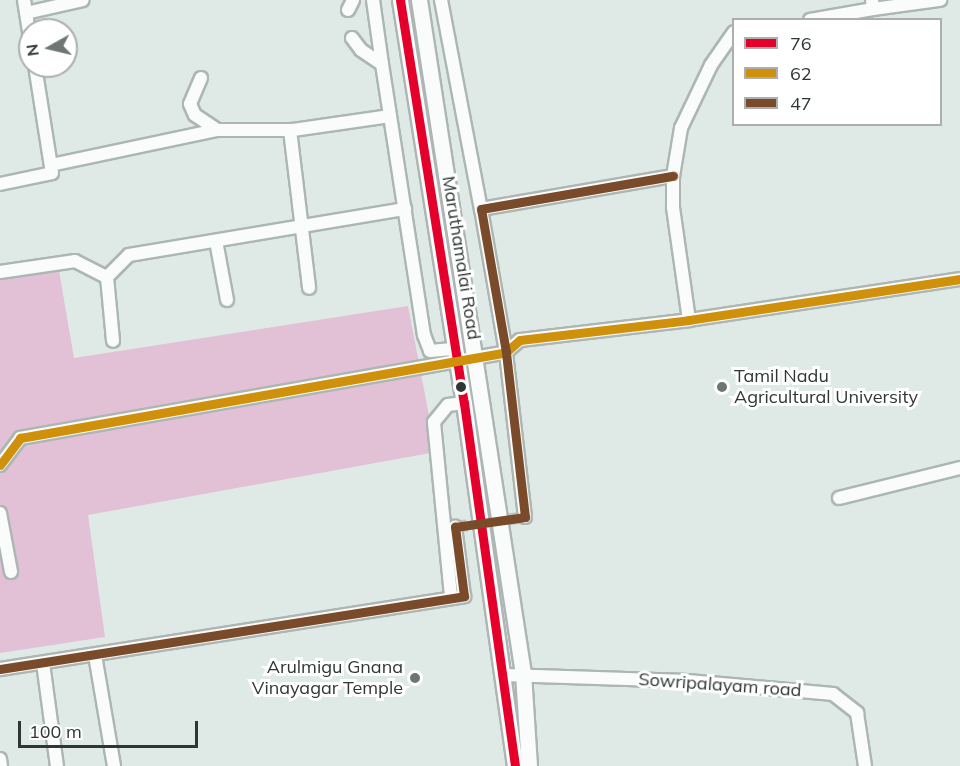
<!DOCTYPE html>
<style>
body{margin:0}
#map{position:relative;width:960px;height:766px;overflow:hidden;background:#dfeae7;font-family:Mulish,sans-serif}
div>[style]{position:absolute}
.green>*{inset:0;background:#e2c0d5}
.minor-tunnel>*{height:12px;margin-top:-6px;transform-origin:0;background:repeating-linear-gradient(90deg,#bcc6c3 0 12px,transparent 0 18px)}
.roads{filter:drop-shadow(2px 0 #adb6b3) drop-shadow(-2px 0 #adb6b3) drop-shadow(0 2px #adb6b3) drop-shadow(0 -2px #adb6b3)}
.minor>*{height:12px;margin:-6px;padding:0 6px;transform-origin:6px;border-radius:6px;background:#fafcfb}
.major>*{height:15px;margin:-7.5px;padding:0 7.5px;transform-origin:7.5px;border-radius:7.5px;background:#fafcfb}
.bus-1>*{height:9px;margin:-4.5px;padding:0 4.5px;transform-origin:4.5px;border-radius:4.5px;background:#e4002b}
.bus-2>*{height:9px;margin:-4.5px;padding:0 4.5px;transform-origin:4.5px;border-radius:4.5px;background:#cf900b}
.bus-3>*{height:9px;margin:-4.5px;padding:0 4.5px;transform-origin:4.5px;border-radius:4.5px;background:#7a4b2a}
.dots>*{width:16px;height:16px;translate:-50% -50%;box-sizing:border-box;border:3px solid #fff;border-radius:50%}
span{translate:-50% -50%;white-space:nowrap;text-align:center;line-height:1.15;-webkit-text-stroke:6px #fff;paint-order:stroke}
.street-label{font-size:18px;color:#2f3735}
.poi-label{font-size:18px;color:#2f3735}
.left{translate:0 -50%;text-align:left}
.right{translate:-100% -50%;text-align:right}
.legend{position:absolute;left:732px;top:18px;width:210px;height:108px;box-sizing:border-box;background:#fff;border:2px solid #acafae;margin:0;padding:8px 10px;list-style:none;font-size:18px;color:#2f3735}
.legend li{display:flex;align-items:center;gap:12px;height:30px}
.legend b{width:30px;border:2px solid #acafae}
.north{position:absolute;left:18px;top:18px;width:60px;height:60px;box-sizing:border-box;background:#fff;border:2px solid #acafae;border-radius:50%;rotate:262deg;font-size:16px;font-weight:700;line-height:24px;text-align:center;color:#2f3735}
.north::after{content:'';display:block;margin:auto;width:21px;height:27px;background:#6d7673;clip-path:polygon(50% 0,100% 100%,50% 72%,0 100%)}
.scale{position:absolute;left:18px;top:721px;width:180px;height:27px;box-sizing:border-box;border:3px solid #2f3735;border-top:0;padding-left:8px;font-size:18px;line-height:21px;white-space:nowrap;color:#2f3735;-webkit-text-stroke:4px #fff;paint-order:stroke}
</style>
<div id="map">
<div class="green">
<div style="clip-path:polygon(57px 259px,74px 358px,408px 306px,436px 452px,88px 515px,105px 637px,0 653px,0 267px)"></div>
</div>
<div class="minor-tunnel">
<div style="left:455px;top:527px;width:71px;rotate:-8.1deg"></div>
</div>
<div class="roads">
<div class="minor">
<div style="left:24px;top:0;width:38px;rotate:81deg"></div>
<div style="left:441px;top:0;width:213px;rotate:79.2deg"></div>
<div style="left:873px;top:9px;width:68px;rotate:-7.7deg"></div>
<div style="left:348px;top:10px;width:11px;rotate:-63deg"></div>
<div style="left:26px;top:13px;width:58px;rotate:-12.8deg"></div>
<div style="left:810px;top:20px;width:64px;rotate:-9.9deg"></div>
<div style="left:873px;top:9px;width:9px;rotate:-96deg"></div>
<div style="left:352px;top:38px;width:15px;rotate:53deg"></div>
<div style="left:361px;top:50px;width:25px;rotate:34deg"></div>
<div style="left:382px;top:64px;width:65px;rotate:-98deg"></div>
<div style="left:382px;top:64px;width:274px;rotate:81.2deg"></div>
<div style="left:424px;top:335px;width:17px;rotate:69deg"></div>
<div style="left:430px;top:351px;width:25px;rotate:-5deg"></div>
<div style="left:201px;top:78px;width:28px;rotate:113deg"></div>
<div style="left:190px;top:104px;width:12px;rotate:66deg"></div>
<div style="left:195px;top:115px;width:27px;rotate:34deg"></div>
<div style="left:290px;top:130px;width:159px;rotate:83.1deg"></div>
<div style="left:51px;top:165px;width:170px;rotate:-11.9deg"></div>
<div style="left:217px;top:130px;width:76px"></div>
<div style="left:293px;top:130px;width:98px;rotate:-8.2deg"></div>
<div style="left:0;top:184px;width:53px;rotate:-11.9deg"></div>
<div style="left:52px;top:173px;width:108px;rotate:-99deg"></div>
<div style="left:216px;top:241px;width:60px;rotate:79.4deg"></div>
<div style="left:0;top:272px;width:76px;rotate:-8.3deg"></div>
<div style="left:75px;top:261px;width:36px;rotate:27deg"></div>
<div style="left:107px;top:277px;width:31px;rotate:-45deg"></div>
<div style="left:129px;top:255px;width:280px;rotate:-9.5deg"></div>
<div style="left:107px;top:277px;width:64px;rotate:84.6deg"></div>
<div style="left:689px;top:320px;width:114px;rotate:-98.1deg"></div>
<div style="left:673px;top:207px;width:31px;rotate:-90deg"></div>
<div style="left:673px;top:176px;width:49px;rotate:-80.5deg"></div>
<div style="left:681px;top:128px;width:70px;rotate:-64.5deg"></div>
<div style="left:711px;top:65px;width:40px;rotate:-55.1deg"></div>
<div style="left:0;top:465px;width:34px;rotate:-53deg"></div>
<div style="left:20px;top:438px;width:494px;rotate:-10deg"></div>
<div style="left:506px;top:352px;width:18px;rotate:-41deg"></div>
<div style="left:520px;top:340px;width:170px;rotate:-6.7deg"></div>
<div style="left:689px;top:320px;width:274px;rotate:-8.6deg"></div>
<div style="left:839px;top:498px;width:125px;rotate:-13.9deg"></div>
<div style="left:0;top:513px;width:60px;rotate:79.4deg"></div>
<div style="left:525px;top:517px;width:166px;rotate:-96.6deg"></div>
<div style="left:506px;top:352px;width:145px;rotate:-99.9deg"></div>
<div style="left:481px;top:209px;width:195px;rotate:-9.8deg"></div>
<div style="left:451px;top:596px;width:175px;rotate:-95.6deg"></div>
<div style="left:434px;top:422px;width:22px;rotate:-51deg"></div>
<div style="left:448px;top:405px;width:16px;rotate:-7deg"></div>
<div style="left:95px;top:655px;width:113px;rotate:80.3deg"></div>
<div style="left:43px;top:663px;width:104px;rotate:82.3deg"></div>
<div style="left:0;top:669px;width:470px;rotate:-8.9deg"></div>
<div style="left:464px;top:596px;width:70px;rotate:-97.4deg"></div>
<div style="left:505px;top:675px;width:183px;rotate:1.9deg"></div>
<div style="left:688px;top:681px;width:146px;rotate:5.1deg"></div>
<div style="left:833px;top:694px;width:31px;rotate:38deg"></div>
<div style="left:857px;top:713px;width:54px;rotate:81.4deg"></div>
<div style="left:0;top:759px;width:7px;rotate:82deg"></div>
</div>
<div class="major">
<div style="left:400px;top:0;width:408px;rotate:81deg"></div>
<div style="left:464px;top:403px;width:367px;rotate:82deg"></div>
<div style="left:419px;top:0;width:681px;rotate:81.22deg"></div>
<div style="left:523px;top:673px;width:93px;rotate:86.3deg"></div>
</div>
</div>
<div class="bus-1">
<div style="left:400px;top:0;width:408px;rotate:81deg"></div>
<div style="left:464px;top:403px;width:367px;rotate:82deg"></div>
</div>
<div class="bus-2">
<div style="left:0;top:465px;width:34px;rotate:-53deg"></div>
<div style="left:20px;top:438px;width:494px;rotate:-10deg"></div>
<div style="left:506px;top:352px;width:18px;rotate:-41deg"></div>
<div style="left:520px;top:340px;width:170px;rotate:-6.7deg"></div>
<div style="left:689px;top:320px;width:274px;rotate:-8.6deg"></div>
</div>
<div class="bus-3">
<div style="left:0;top:669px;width:470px;rotate:-8.9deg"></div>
<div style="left:464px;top:596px;width:70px;rotate:-97.4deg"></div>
<div style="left:455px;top:527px;width:71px;rotate:-8.1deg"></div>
<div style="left:525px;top:517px;width:166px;rotate:-96.6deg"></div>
<div style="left:506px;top:352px;width:145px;rotate:-99.9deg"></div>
<div style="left:481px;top:209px;width:195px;rotate:-9.8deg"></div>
</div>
<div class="dots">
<div style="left:461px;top:387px;background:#2f3735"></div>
<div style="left:722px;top:387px;background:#6d7673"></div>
<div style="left:415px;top:678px;background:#6d7673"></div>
</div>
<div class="street-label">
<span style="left:461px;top:258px;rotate:81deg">Maruthamalai Road</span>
<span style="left:720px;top:685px;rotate:4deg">Sowripalayam road</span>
</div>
<div class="poi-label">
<span class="left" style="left:734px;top:387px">Tamil Nadu<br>Agricultural University</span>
<span class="right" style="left:403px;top:678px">Arulmigu Gnana<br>Vinayagar Temple</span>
</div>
<ul class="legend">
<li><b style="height:8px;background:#e4002b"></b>76</li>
<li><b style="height:8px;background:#cf900b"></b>62</li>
<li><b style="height:8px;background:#7a4b2a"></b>47</li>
</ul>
<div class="north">N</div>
<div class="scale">100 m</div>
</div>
